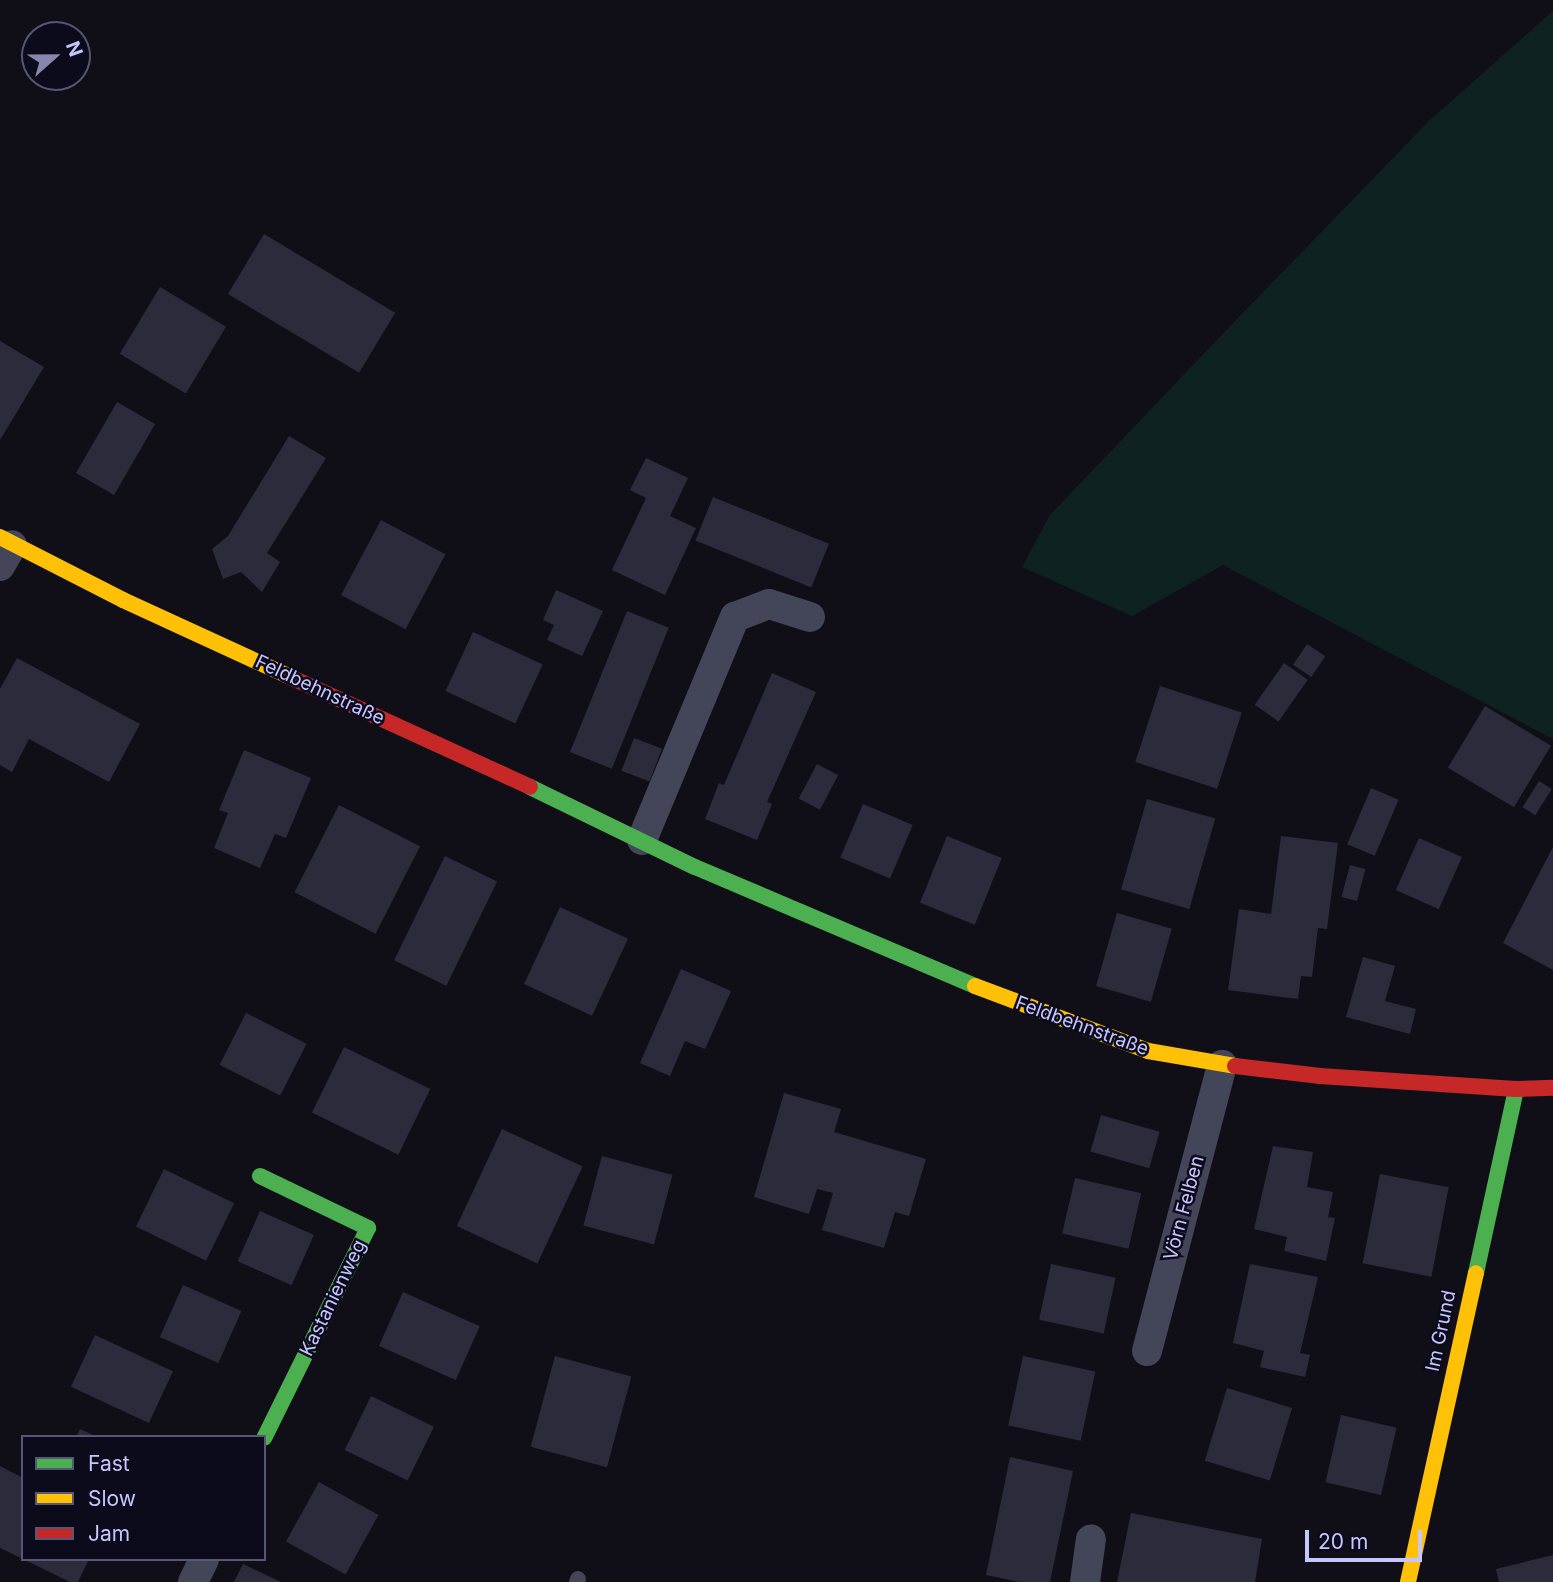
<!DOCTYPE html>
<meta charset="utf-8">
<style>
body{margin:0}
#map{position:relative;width:1553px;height:1582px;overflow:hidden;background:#100f18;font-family:Inter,sans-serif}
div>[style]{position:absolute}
.green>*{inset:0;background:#0e2321}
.building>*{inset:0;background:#2c2b3c;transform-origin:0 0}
.lane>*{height:16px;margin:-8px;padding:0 8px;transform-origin:8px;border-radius:8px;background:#434559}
.street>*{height:30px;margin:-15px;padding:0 15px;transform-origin:15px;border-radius:15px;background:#434559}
.fast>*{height:16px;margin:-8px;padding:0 8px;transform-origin:8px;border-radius:8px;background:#4caf50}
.slow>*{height:16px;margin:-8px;padding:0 8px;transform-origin:8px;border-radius:8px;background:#ffc107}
.jam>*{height:16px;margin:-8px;padding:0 8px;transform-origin:8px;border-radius:8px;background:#c62828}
span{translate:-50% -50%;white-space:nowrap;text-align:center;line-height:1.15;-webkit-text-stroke:5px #0c0b1c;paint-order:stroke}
.street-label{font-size:19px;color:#c6c6ff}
.legend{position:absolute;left:21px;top:1435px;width:245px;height:126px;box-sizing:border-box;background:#0c0b1c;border:2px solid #565677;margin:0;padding:9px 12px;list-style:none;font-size:21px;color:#c6c6ff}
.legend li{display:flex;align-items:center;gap:14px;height:35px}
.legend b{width:35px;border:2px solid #565677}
.north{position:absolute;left:21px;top:21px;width:70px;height:70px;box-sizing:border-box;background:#0c0b1c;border:2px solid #565677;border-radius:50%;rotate:69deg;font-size:19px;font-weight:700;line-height:28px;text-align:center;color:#c6c6ff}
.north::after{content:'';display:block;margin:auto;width:24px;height:32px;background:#8686ae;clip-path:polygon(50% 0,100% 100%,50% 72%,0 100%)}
.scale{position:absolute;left:1305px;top:1530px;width:117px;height:32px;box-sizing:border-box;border:4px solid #c6c6ff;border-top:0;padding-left:9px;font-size:21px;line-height:24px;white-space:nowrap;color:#c6c6ff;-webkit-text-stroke:5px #0c0b1c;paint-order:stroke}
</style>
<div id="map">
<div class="green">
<div style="clip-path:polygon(1553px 11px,1553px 739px,1223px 565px,1132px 616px,1022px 567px,1050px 515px,1236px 320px,1430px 120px)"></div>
</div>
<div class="building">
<div style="left:264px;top:234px;width:153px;height:70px;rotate:31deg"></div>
<div style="left:160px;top:287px;width:77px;height:78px;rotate:31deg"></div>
<div style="clip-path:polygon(0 341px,44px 367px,0 440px)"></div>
<div style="left:117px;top:402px;width:44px;height:82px;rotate:30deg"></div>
<div style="clip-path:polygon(289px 436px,326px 458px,267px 553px,280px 562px,262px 592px,241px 572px,223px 579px,212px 549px,228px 536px)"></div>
<div style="clip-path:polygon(646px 458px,688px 478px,670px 516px,696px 528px,665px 595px,612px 570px,646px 498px,630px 490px)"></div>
<div style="left:713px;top:497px;width:125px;height:47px;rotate:22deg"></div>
<div style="left:381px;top:520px;width:73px;height:85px;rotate:28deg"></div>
<div style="clip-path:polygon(556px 590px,603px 611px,582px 656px,547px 640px,554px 625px,543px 620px)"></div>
<div style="left:627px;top:611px;width:45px;height:152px;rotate:22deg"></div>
<div style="left:473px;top:632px;width:77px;height:65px;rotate:25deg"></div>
<div style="left:1307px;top:644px;width:22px;height:25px;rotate:34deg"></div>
<div style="clip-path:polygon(17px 658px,140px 724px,109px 782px,29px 739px,12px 772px,0 765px,0 689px)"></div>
<div style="left:1284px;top:663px;width:29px;height:51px;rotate:35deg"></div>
<div style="clip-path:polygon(772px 673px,816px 692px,767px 802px,772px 804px,757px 840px,705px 819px,719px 783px,724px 785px)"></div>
<div style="left:1160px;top:686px;width:86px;height:80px;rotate:18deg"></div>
<div style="left:1485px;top:706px;width:77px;height:72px;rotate:31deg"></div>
<div style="left:634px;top:738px;width:30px;height:35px;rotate:21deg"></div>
<div style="clip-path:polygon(244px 750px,311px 778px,286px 838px,275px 834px,260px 868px,214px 848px,228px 813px,219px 810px)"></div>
<div style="left:817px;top:764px;width:24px;height:39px;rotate:28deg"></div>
<div style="left:1539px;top:781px;width:15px;height:31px;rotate:32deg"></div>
<div style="left:1371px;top:788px;width:30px;height:61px;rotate:23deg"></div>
<div style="left:1147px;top:799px;width:71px;height:94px;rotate:16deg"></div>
<div style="left:863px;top:804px;width:54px;height:58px;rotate:23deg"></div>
<div style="left:339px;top:805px;width:91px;height:98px;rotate:27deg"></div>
<div style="left:947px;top:836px;width:59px;height:72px;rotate:22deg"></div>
<div style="clip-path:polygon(1281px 836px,1338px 843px,1327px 929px,1318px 928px,1312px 977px,1301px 976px,1298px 999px,1228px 990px,1239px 909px,1271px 914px)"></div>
<div style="left:1419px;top:838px;width:47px;height:57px;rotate:24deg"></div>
<div style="clip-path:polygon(1553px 847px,1553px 970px,1503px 943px)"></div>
<div style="left:445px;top:856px;width:58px;height:116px;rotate:26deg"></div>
<div style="left:1350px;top:865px;width:16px;height:33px;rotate:15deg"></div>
<div style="left:560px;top:907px;width:75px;height:85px;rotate:25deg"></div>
<div style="left:1117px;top:913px;width:57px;height:76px;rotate:16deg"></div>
<div style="clip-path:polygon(1363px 957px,1395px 966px,1385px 1001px,1416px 1009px,1410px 1034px,1346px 1017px)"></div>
<div style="clip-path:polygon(681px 969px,731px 991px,705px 1049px,685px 1041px,670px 1076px,640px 1063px)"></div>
<div style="left:246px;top:1013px;width:68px;height:58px;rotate:27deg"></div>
<div style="left:344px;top:1047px;width:96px;height:73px;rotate:26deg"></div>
<div style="clip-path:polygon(784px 1093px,841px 1109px,834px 1132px,926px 1159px,909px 1216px,895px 1212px,884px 1248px,822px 1230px,833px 1193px,817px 1189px,809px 1214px,754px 1197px)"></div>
<div style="left:1101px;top:1115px;width:61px;height:38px;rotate:16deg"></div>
<div style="left:502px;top:1129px;width:89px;height:107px;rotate:25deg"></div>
<div style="clip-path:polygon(1273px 1146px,1313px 1152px,1307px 1187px,1333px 1192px,1328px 1217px,1335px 1218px,1326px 1261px,1284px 1251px,1287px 1237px,1254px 1229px)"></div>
<div style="left:602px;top:1156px;width:73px;height:72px;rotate:15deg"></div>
<div style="left:164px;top:1169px;width:78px;height:64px;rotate:26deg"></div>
<div style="left:1380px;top:1174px;width:70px;height:91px;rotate:11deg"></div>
<div style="left:1075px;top:1178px;width:68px;height:57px;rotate:13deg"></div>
<div style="left:260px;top:1211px;width:59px;height:55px;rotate:24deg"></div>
<div style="left:1051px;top:1264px;width:66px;height:57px;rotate:12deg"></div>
<div style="clip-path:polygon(1250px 1264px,1318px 1277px,1300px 1353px,1310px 1355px,1305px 1377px,1260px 1367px,1264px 1351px,1233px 1343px)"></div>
<div style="left:183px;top:1285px;width:64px;height:57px;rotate:24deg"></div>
<div style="left:403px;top:1292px;width:84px;height:59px;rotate:24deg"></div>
<div style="left:95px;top:1335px;width:86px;height:57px;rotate:25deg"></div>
<div style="left:555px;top:1356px;width:79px;height:94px;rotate:15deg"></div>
<div style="left:1023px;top:1356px;width:74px;height:71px;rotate:12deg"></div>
<div style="left:1227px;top:1388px;width:68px;height:76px;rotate:17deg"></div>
<div style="left:371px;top:1396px;width:70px;height:60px;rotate:26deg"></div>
<div style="left:1341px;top:1415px;width:57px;height:69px;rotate:13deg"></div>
<div style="clip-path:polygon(80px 1429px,97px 1437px,76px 1437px)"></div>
<div style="clip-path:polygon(1010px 1457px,1073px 1471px,1050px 1582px,1019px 1582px,986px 1575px)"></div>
<div style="clip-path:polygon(0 1466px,23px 1478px,23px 1559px,0 1548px)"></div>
<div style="left:319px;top:1482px;width:68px;height:68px;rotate:29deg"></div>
<div style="clip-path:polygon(1131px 1513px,1262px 1539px,1255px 1582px,1117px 1582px)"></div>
<div style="clip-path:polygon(1553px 1555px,1553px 1582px,1499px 1582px,1496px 1569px)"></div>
<div style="clip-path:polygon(23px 1559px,89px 1559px,78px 1582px,70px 1582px)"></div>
<div style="clip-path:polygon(243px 1564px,281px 1582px,234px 1582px)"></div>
</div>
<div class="lane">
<div style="left:577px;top:1582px;width:3px;rotate:-72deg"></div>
</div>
<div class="street">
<div style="left:0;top:566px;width:24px;rotate:-60deg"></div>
<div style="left:642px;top:840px;width:242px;rotate:-67.4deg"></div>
<div style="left:735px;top:617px;width:36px;rotate:-21deg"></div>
<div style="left:769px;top:604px;width:43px;rotate:17.6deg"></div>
<div style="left:1147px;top:1351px;width:296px;rotate:-75.3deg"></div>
<div style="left:193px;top:1582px;width:25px;rotate:-64deg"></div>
<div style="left:1085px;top:1582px;width:43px;rotate:-82.1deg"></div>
</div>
<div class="fast">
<div style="left:530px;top:787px;width:183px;rotate:25.9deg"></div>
<div style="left:695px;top:867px;width:304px;rotate:23deg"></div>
<div style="left:260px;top:1176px;width:120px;rotate:25.7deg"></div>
<div style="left:368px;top:1228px;width:234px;rotate:116.3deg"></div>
<div style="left:1476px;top:1273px;width:188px;rotate:-77.7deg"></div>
</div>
<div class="slow">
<div style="left:0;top:537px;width:138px;rotate:27.1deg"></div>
<div style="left:123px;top:600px;width:182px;rotate:24.7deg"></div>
<div style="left:975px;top:986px;width:185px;rotate:20.6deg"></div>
<div style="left:1148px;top:1051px;width:88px;rotate:9.8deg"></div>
<div style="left:1408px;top:1582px;width:316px;rotate:-77.6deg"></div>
</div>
<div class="jam">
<div style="left:288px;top:676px;width:266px;rotate:24.6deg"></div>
<div style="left:1235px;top:1066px;width:86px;rotate:6.7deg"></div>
<div style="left:1320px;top:1076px;width:196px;rotate:3.8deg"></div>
<div style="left:1516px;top:1089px;width:37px;rotate:-2deg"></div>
</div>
<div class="street-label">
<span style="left:320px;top:690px;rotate:25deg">Feldbehnstraße</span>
<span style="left:1082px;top:1026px;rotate:20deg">Feldbehnstraße</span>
<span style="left:1184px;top:1208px;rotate:-75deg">Vörn Felben</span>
<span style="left:333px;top:1298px;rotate:-64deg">Kastanienweg</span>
<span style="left:1441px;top:1331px;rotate:-78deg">Im Grund</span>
</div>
<ul class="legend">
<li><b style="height:9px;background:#4caf50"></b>Fast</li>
<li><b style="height:9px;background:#ffc107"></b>Slow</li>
<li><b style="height:9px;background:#c62828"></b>Jam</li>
</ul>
<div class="north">N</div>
<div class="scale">20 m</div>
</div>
